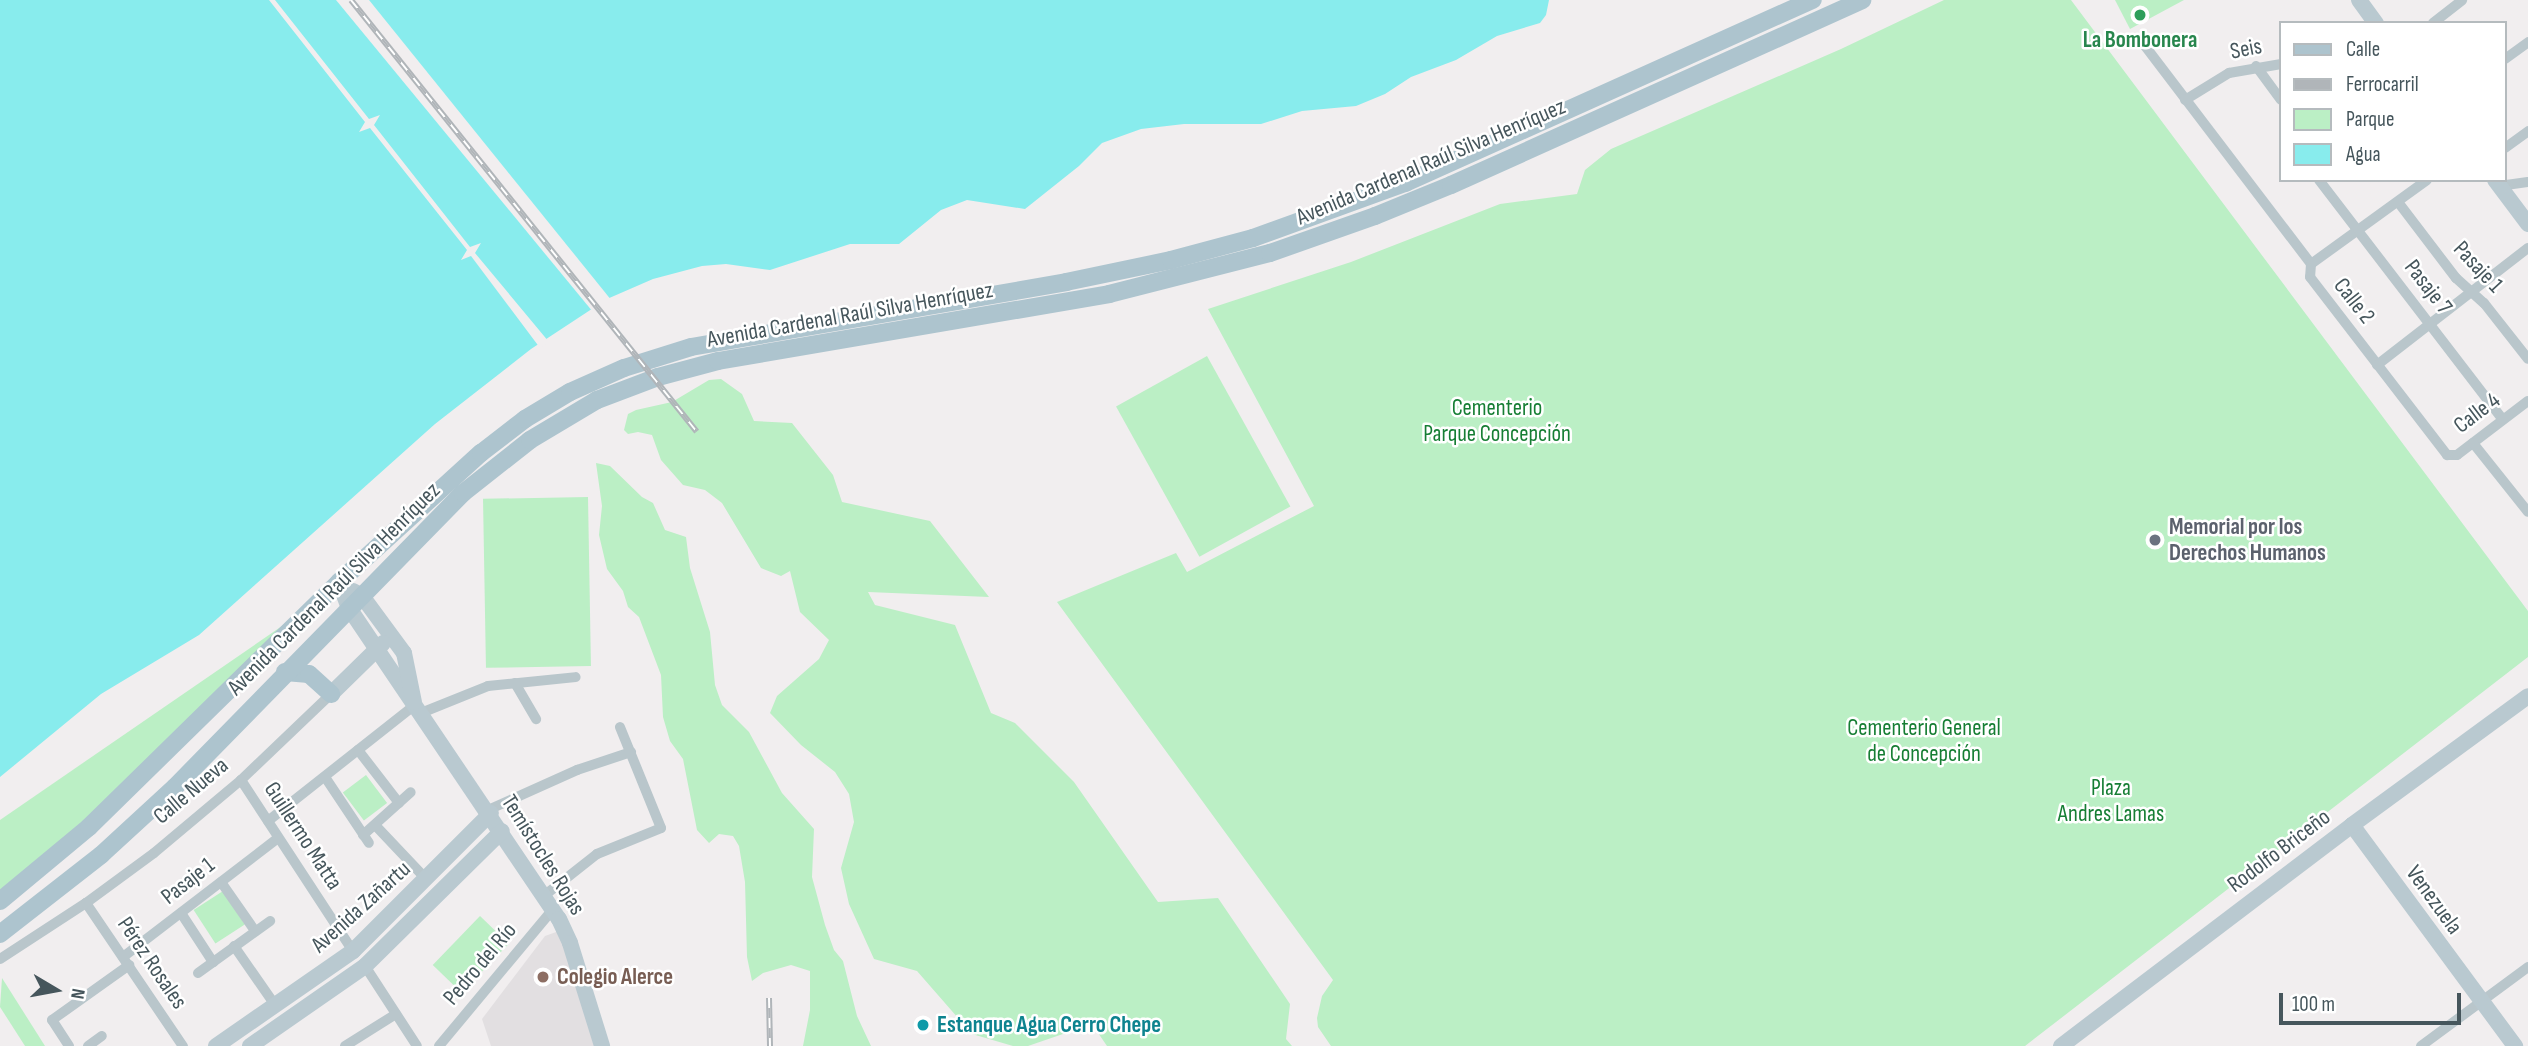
<!DOCTYPE html>
<meta charset="utf-8">
<style>
body{margin:0}
#map{position:relative;width:2528px;height:1046px;overflow:hidden;background:#f1eeef;font-family:"Sofia Sans Condensed",sans-serif}
div>[style]{position:absolute}
.education>*{inset:0;background:#e2dfe1}
.green>*{inset:0;background:#bbefc5;transform-origin:0 0}
.water>*{inset:0;background:#88eced}
.pier>*{inset:0;background:#f1eeef}
.street>*{height:10px;margin:-5px;padding:0 5px;transform-origin:5px;border-radius:5px;background:#b9c6cb}
.secondary>*{height:16px;margin:-8px;padding:0 8px;transform-origin:8px;border-radius:8px;background:#b9c9d0}
.primary>*{height:18px;margin:-9px;padding:0 9px;transform-origin:9px;border-radius:9px;background:#adc4ce}
.rail>*{height:6px;margin-top:-3px;transform-origin:0;background:repeating-linear-gradient(90deg,#fff 0 10px,#b0b5b9 0 20px);box-sizing:border-box;border-block:2px solid #b0b5b9}
.dots>*{width:19px;height:19px;translate:-50% -50%;box-sizing:border-box;border:4px solid #fff;border-radius:50%}
span{translate:-50% -50%;white-space:nowrap;text-align:center;line-height:1.15;-webkit-text-stroke:5px #fff;paint-order:stroke}
.leisure-label{font-size:23px;color:#27864d;font-weight:700}
.street-label{font-size:23px;color:#46565c}
.park-label{font-size:23px;color:#167e34}
.worship-label{font-size:23px;color:#5b616d;font-weight:700}
.left{translate:0 -50%;text-align:left}
.education-label{font-size:23px;color:#785e54;font-weight:700}
.culture-label{font-size:23px;color:#0d838f;font-weight:700}
.legend{position:absolute;left:2279px;top:21px;width:228px;height:161px;box-sizing:border-box;background:#fff;border:2px solid #b5bbbe;margin:0;padding:9px 12px;list-style:none;font-size:21px;color:#46565c}
.legend li{display:flex;align-items:center;gap:14px;height:35px}
.legend b{width:35px;border:2px solid #b5bbbe}
.north{position:absolute;left:21px;top:955px;width:70px;height:70px;-webkit-text-stroke:5px #fff;paint-order:stroke;rotate:100deg;font-size:19px;font-weight:700;line-height:28px;text-align:center;color:#46565c}
.north::after{content:'';display:block;margin:auto;width:24px;height:32px;background:#46565c;clip-path:polygon(50% 0,100% 100%,50% 72%,0 100%)}
.scale{position:absolute;left:2279px;top:993px;width:182px;height:32px;box-sizing:border-box;border:4px solid #46565c;border-top:0;padding-left:9px;font-size:21px;line-height:24px;white-space:nowrap;color:#46565c;-webkit-text-stroke:5px #fff;paint-order:stroke}
</style>
<div id="map">
<div class="education">
<div style="clip-path:polygon(559px 931px,595px 1046px,491px 1046px,482px 1019px,545px 936px)"></div>
</div>
<div class="green">
<div style="clip-path:polygon(1944px 0,2071px 0,2528px 611px,2528px 657px,2025px 1046px,1331px 1046px,1318px 1027px,1317px 1018px,1322px 996px,1333px 980px,1057px 602px,1176px 553px,1187px 572px,1314px 506px,1208px 309px,1351px 262px,1500px 204px,1577px 194px,1585px 170px,1611px 149px,1841px 49px)"></div>
<div style="clip-path:polygon(2115px 0,2184px 0,2130px 29px)"></div>
<div style="left:1207px;top:356px;width:172px;height:104px;rotate:61deg"></div>
<div style="clip-path:polygon(721px 379px,742px 394px,754px 421px,792px 423px,833px 475px,842px 502px,930px 521px,989px 597px,868px 592px,875px 605px,955px 625px,991px 713px,1015px 723px,1074px 782px,1158px 902px,1218px 898px,1290px 1004px,1286px 1039px,1292px 1046px,1107px 1046px,1092px 1024px,1028px 1046px,1013px 1046px,972px 1034px,917px 971px,874px 959px,849px 904px,841px 868px,854px 822px,849px 794px,835px 772px,801px 745px,770px 713px,777px 696px,819px 659px,829px 640px,800px 612px,790px 571px,781px 576px,761px 568px,722px 503px,705px 490px,683px 485px,661px 460px,652px 435px,638px 432px,628px 434px,624px 430px,628px 414px,636px 410px,672px 402px,709px 380px)"></div>
<div style="clip-path:polygon(596px 463px,610px 466px,642px 497px,653px 503px,665px 530px,686px 537px,690px 568px,710px 632px,715px 685px,722px 705px,749px 732px,782px 793px,814px 829px,812px 877px,825px 925px,834px 950px,843px 961px,857px 1016px,871px 1046px,803px 1046px,810px 1010px,810px 971px,791px 965px,763px 973px,752px 981px,747px 957px,745px 882px,739px 846px,733px 836px,719px 834px,709px 843px,697px 830px,683px 759px,670px 741px,663px 717px,661px 675px,639px 617px,628px 607px,623px 591px,607px 569px,599px 535px,602px 506px)"></div>
<div style="left:588px;top:497px;width:169px;height:105px;rotate:89deg"></div>
<div style="clip-path:polygon(298px 615px,84px 821px,0 890px,0 820px)"></div>
<div style="left:366px;top:775px;width:35px;height:29px;rotate:53deg"></div>
<div style="left:223px;top:891px;width:40px;height:35px;rotate:57deg"></div>
<div style="left:480px;top:916px;width:40px;height:68px;rotate:44deg"></div>
<div style="clip-path:polygon(2px 978px,45px 1046px,25px 1046px,0 1007px)"></div>
</div>
<div class="water">
<div style="clip-path:polygon(0 0,1549px 0,1546px 15px,1540px 23px,1497px 36px,1456px 60px,1411px 77px,1385px 94px,1356px 106px,1302px 111px,1261px 124px,1184px 124px,1141px 129px,1102px 143px,1079px 166px,1025px 209px,967px 200px,941px 210px,899px 244px,850px 244px,770px 270px,726px 264px,702px 266px,653px 279px,607px 299px,531px 349px,435px 424px,199px 635px,101px 694px,0 777px)"></div>
</div>
<div class="pier">
<div style="clip-path:polygon(269px 0,275px 0,369px 119px,380px 115px,374px 125px,470px 247px,481px 243px,475px 253px,549px 342px,540px 348px,471px 256px,461px 260px,467px 250px,370px 128px,359px 132px,365px 122px)"></div>
<div style="clip-path:polygon(336px 0,369px 0,612px 301px,593px 312px)"></div>
</div>
<div class="street">
<div style="left:2433px;top:23px;width:37px;rotate:-38deg"></div>
<div style="left:2142px;top:42px;width:279px;rotate:52.7deg"></div>
<div style="left:2505px;top:59px;width:29px;rotate:-36deg"></div>
<div style="left:2256px;top:66px;width:42px;rotate:53.7deg"></div>
<div style="left:2185px;top:100px;width:52px;rotate:-31.5deg"></div>
<div style="left:2229px;top:73px;width:53px;rotate:-9.8deg"></div>
<div style="left:2505px;top:148px;width:29px;rotate:-36deg"></div>
<div style="left:2319px;top:180px;width:302px;rotate:52.5deg"></div>
<div style="left:2499px;top:186px;width:29px;rotate:-8deg"></div>
<div style="left:2398px;top:202px;width:96px;rotate:52.7deg"></div>
<div style="left:2456px;top:278px;width:38px;rotate:42deg"></div>
<div style="left:2484px;top:303px;width:71px;rotate:51.8deg"></div>
<div style="left:2311px;top:264px;width:13px;rotate:94deg"></div>
<div style="left:2310px;top:277px;width:225px;rotate:52.4deg"></div>
<div style="left:2447px;top:455px;width:10px"></div>
<div style="left:2457px;top:455px;width:89px;rotate:-37.3deg"></div>
<div style="left:2311px;top:264px;width:143px;rotate:-35.9deg"></div>
<div style="left:2377px;top:365px;width:191px;rotate:-37.8deg"></div>
<div style="left:2473px;top:443px;width:88px;rotate:51.4deg"></div>
<div style="left:515px;top:683px;width:42px;rotate:59.7deg"></div>
<div style="left:421px;top:713px;width:72px;rotate:-21.9deg"></div>
<div style="left:488px;top:686px;width:88px;rotate:-5.8deg"></div>
<div style="left:358px;top:750px;width:67px;rotate:52.3deg"></div>
<div style="left:325px;top:777px;width:79px;rotate:56.3deg"></div>
<div style="left:241px;top:780px;width:204px;rotate:56.8deg"></div>
<div style="left:488px;top:810px;width:98px;rotate:-24.2deg"></div>
<div style="left:577px;top:770px;width:57px;rotate:-18.4deg"></div>
<div style="left:268px;top:821px;width:187px;rotate:-38.3deg"></div>
<div style="left:375px;top:825px;width:74px;rotate:46.6deg"></div>
<div style="left:363px;top:835px;width:64px;rotate:-41.9deg"></div>
<div style="left:221px;top:882px;width:60px;rotate:55.2deg"></div>
<div style="left:545px;top:895px;width:66px;rotate:-38.3deg"></div>
<div style="left:597px;top:854px;width:69px;rotate:-22.1deg"></div>
<div style="left:661px;top:828px;width:109px;rotate:-112.1deg"></div>
<div style="left:86px;top:903px;width:173px;rotate:55.9deg"></div>
<div style="left:181px;top:913px;width:59px;rotate:56.9deg"></div>
<div style="left:234px;top:946px;width:72px;rotate:55.2deg"></div>
<div style="left:123px;top:957px;width:195px;rotate:-37.5deg"></div>
<div style="left:0;top:959px;width:103px;rotate:-33.1deg"></div>
<div style="left:86px;top:903px;width:84px;rotate:-36.3deg"></div>
<div style="left:154px;top:853px;width:114px;rotate:-40deg"></div>
<div style="left:241px;top:780px;width:124px;rotate:-43.7deg"></div>
<div style="left:365px;top:966px;width:95px;rotate:57deg"></div>
<div style="left:198px;top:973px;width:89px;rotate:-35.8deg"></div>
<div style="left:69px;top:1046px;width:31px;rotate:-123deg"></div>
<div style="left:52px;top:1020px;width:95px;rotate:-35.5deg"></div>
<div style="left:88px;top:1046px;width:17px;rotate:-36deg"></div>
<div style="left:345px;top:1046px;width:60px;rotate:-32.1deg"></div>
<div style="left:439px;top:1046px;width:178px;rotate:-50.2deg"></div>
<div style="left:2421px;top:1046px;width:133px;rotate:-36.4deg"></div>
</div>
<div class="secondary">
<div style="left:2359px;top:0;width:29px;rotate:54deg"></div>
<div style="left:2495px;top:180px;width:55px;rotate:53.1deg"></div>
<div style="left:339px;top:582px;width:28px;rotate:69deg"></div>
<div style="left:349px;top:608px;width:375px;rotate:56deg"></div>
<div style="left:559px;top:919px;width:26px;rotate:65deg"></div>
<div style="left:570px;top:943px;width:108px;rotate:72.7deg"></div>
<div style="left:353px;top:591px;width:10px;rotate:29deg"></div>
<div style="left:362px;top:596px;width:71px;rotate:53.6deg"></div>
<div style="left:404px;top:653px;width:50px;rotate:78.5deg"></div>
<div style="left:331px;top:694px;width:73px;rotate:-44.4deg"></div>
<div style="left:2352px;top:825px;width:275px;rotate:53.6deg"></div>
<div style="left:216px;top:1046px;width:167px;rotate:-34.7deg"></div>
<div style="left:353px;top:951px;width:195px;rotate:-45deg"></div>
<div style="left:250px;top:1046px;width:140px;rotate:-34.8deg"></div>
<div style="left:365px;top:966px;width:192px;rotate:-44.6deg"></div>
<div style="left:2061px;top:1046px;width:365px;rotate:-37.2deg"></div>
<div style="left:2352px;top:825px;width:218px;rotate:-36.2deg"></div>
</div>
<div class="primary">
<div style="left:285px;top:672px;width:24px;rotate:5deg"></div>
<div style="left:309px;top:674px;width:30px;rotate:42deg"></div>
<div style="left:0;top:901px;width:116px;rotate:-39.7deg"></div>
<div style="left:89px;top:827px;width:350px;rotate:-44.4deg"></div>
<div style="left:339px;top:582px;width:192px;rotate:-42.3deg"></div>
<div style="left:481px;top:453px;width:56px;rotate:-37.7deg"></div>
<div style="left:525px;top:419px;width:52px;rotate:-31deg"></div>
<div style="left:570px;top:392px;width:59px;rotate:-24deg"></div>
<div style="left:624px;top:368px;width:70px;rotate:-17.4deg"></div>
<div style="left:691px;top:347px;width:381px;rotate:-9.8deg"></div>
<div style="left:1066px;top:282px;width:107px;rotate:-11.8deg"></div>
<div style="left:1171px;top:260px;width:85px;rotate:-15deg"></div>
<div style="left:1253px;top:238px;width:162px;rotate:-19.9deg"></div>
<div style="left:1405px;top:183px;width:447px;rotate:-24.2deg"></div>
<div style="left:0;top:934px;width:128px;rotate:-38deg"></div>
<div style="left:101px;top:855px;width:100px;rotate:-42.6deg"></div>
<div style="left:175px;top:787px;width:412px;rotate:-45.6deg"></div>
<div style="left:463px;top:493px;width:85px;rotate:-38.3deg"></div>
<div style="left:530px;top:440px;width:78px;rotate:-30.8deg"></div>
<div style="left:597px;top:400px;width:65px;rotate:-20.7deg"></div>
<div style="left:658px;top:377px;width:62px;rotate:-14.9deg"></div>
<div style="left:718px;top:361px;width:397px;rotate:-9.7deg"></div>
<div style="left:1109px;top:294px;width:166px;rotate:-14.3deg"></div>
<div style="left:1270px;top:253px;width:111px;rotate:-19.4deg"></div>
<div style="left:1375px;top:216px;width:82px;rotate:-22.2deg"></div>
<div style="left:1451px;top:185px;width:451px;rotate:-24.2deg"></div>
</div>
<div class="rail">
<div style="left:351px;top:0;width:553px;rotate:51.31deg"></div>
<div style="left:769px;top:998px;width:48px;rotate:88.8deg"></div>
</div>
<div class="dots">
<div style="left:2140px;top:15px;background:#2e9e5b"></div>
<div style="left:2155px;top:540px;background:#6b7280"></div>
<div style="left:543px;top:977px;background:#8d6e63"></div>
<div style="left:923px;top:1025px;background:#0f9aa8"></div>
</div>
<div class="leisure-label">
<span style="left:2140px;top:40px">La Bombonera</span>
</div>
<div class="street-label">
<span style="left:2246px;top:49px;rotate:-11deg">Seis</span>
<span style="left:1431px;top:162px;rotate:-23deg">Avenida Cardenal Raúl Silva Henríquez</span>
<span style="left:2478px;top:267px;rotate:47deg">Pasaje 1</span>
<span style="left:2428px;top:287px;rotate:52deg">Pasaje 7</span>
<span style="left:2354px;top:301px;rotate:52deg">Calle 2</span>
<span style="left:850px;top:315px;rotate:-10deg">Avenida Cardenal Raúl Silva Henríquez</span>
<span style="left:2477px;top:413px;rotate:-37deg">Calle 4</span>
<span style="left:334px;top:589px;rotate:-45deg">Avenida Cardenal Raúl Silva Henríquez</span>
<span style="left:191px;top:791px;rotate:-40deg">Calle Nueva</span>
<span style="left:303px;top:836px;rotate:57deg">Guillermo Matta</span>
<span style="left:2279px;top:851px;rotate:-37deg">Rodolfo Briceño</span>
<span style="left:543px;top:855px;rotate:58deg">Temístocles Rojas</span>
<span style="left:188px;top:881px;rotate:-38deg">Pasaje 1</span>
<span style="left:2434px;top:900px;rotate:54deg">Venezuela</span>
<span style="left:361px;top:907px;rotate:-42deg">Avenida Zañartu</span>
<span style="left:152px;top:963px;rotate:56deg">Pérez Rosales</span>
<span style="left:480px;top:964px;rotate:-50deg">Pedro del Río</span>
</div>
<div class="park-label">
<span style="left:1497px;top:421px">Cementerio<br>Parque Concepción</span>
<span style="left:1924px;top:741px">Cementerio General<br>de Concepción</span>
<span style="left:2111px;top:801px">Plaza<br>Andres Lamas</span>
</div>
<div class="worship-label">
<span class="left" style="left:2169px;top:540px">Memorial por los<br>Derechos Humanos</span>
</div>
<div class="education-label">
<span class="left" style="left:557px;top:977px">Colegio Alerce</span>
</div>
<div class="culture-label">
<span class="left" style="left:937px;top:1025px">Estanque Agua Cerro Chepe</span>
</div>
<ul class="legend">
<li><b style="height:9px;background:#adc4ce"></b>Calle</li>
<li><b style="height:9px;background:#b0b5b9"></b>Ferrocarril</li>
<li><b style="height:19px;background:#bbefc5"></b>Parque</li>
<li><b style="height:19px;background:#88eced"></b>Agua</li>
</ul>
<div class="north">N</div>
<div class="scale">100 m</div>
</div>
